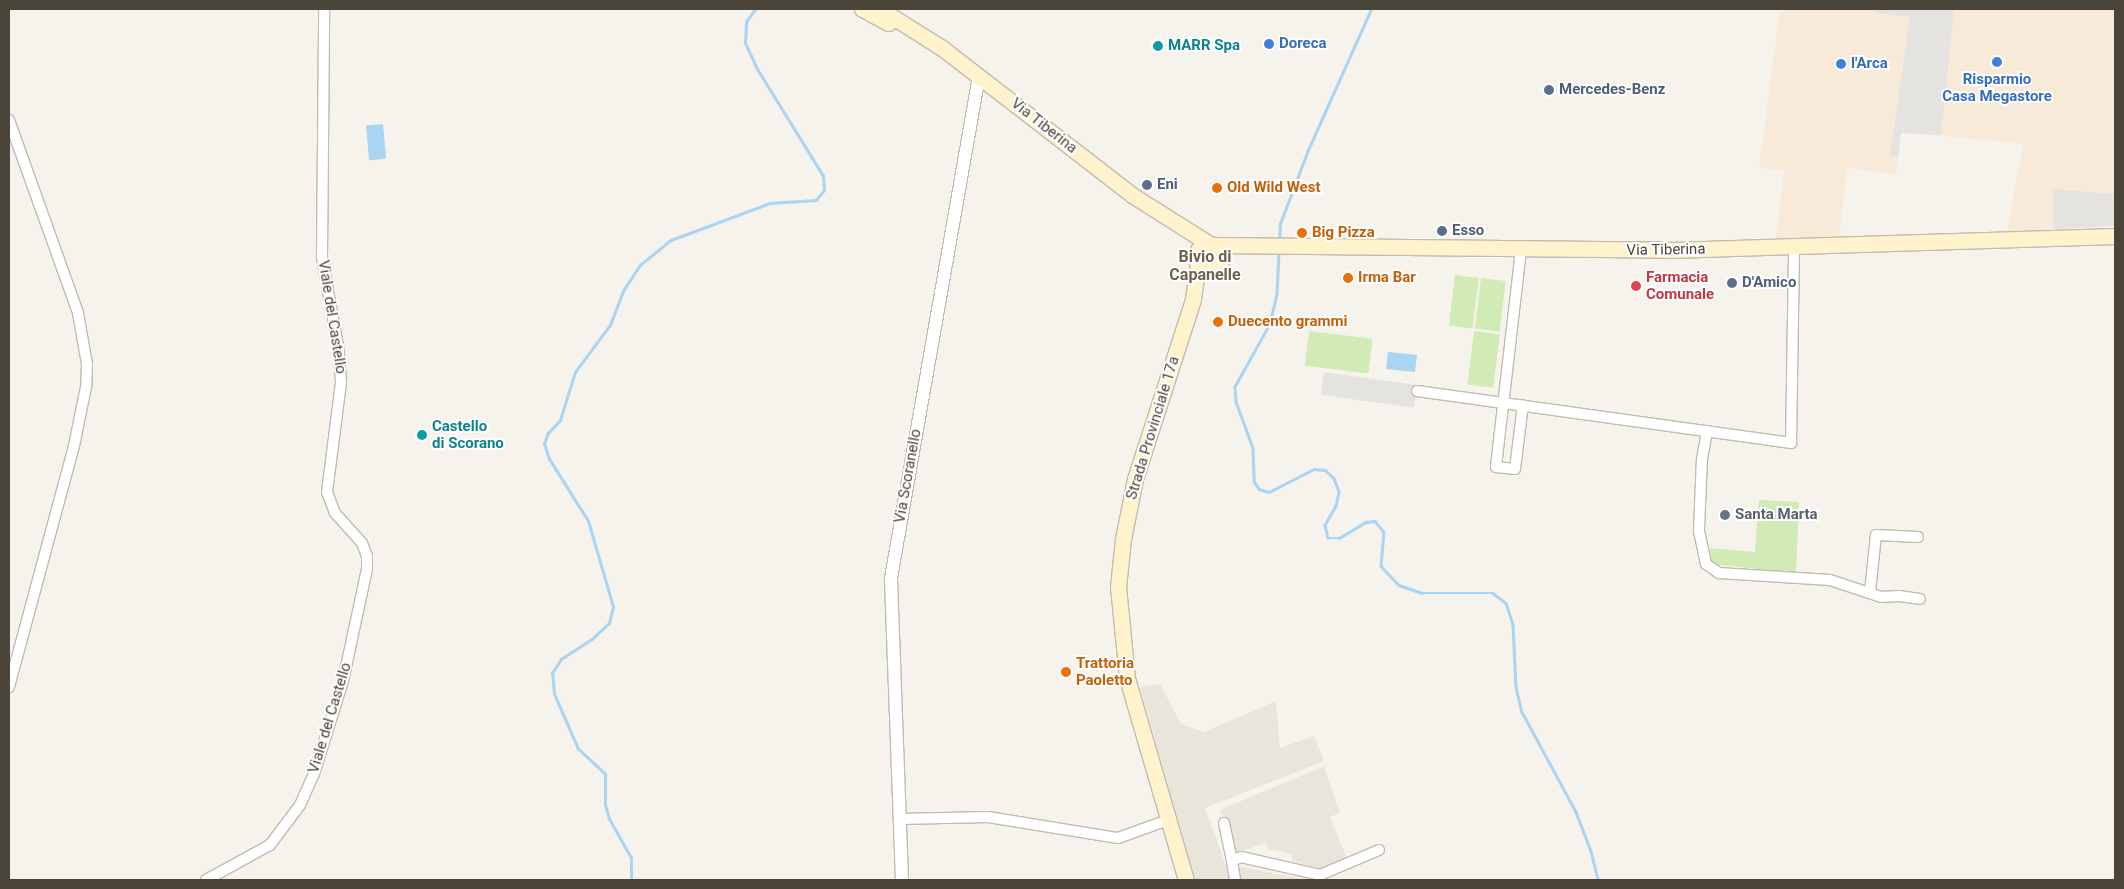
<!DOCTYPE html>
<style>
body{margin:0}
#map{position:relative;width:2124px;height:889px;overflow:hidden;background:#f6f3ec;font-family:Roboto,sans-serif}
div>[style]{position:absolute}
.residential>*{inset:0;background:#eae5da}
.commercial>*{inset:0;background:#f7ead8}
.green>*{inset:0;background:#d2eab5;transform-origin:0 0}
.parking>*{inset:0;background:#e5e3e0;transform-origin:0 0}
.water>*{inset:0;background:#a9d4f2;transform-origin:0 0}
.stream>*{height:2.5px;margin:-1.25px;padding:0 1.25px;transform-origin:1.25px;border-radius:1.25px;background:#a9d4f2}
.roads{filter:drop-shadow(1px 0 #c2bbae) drop-shadow(-1px 0 #c2bbae) drop-shadow(0 1px #c2bbae) drop-shadow(0 -1px #c2bbae)}
.minor>*{height:10px;margin:-5px;padding:0 5px;transform-origin:5px;border-radius:5px;background:#fff}
.tertiary>*{height:12px;margin:-6px;padding:0 6px;transform-origin:6px;border-radius:6px;background:#fff}
.secondary>*{height:15px;margin:-7.5px;padding:0 7.5px;transform-origin:7.5px;border-radius:7.5px;background:#fff3cd}
.secondary>.ring{margin:-7.5px;padding:0;box-sizing:content-box;background:none;border:15px solid #fff3cd;border-radius:50%}
.dots>*{width:14px;height:14px;translate:-50% -50%;box-sizing:border-box;border:2px solid #fff;border-radius:50%}
span{translate:-50% -50%;white-space:nowrap;text-align:center;line-height:1.15;-webkit-text-stroke:4px #fff;paint-order:stroke}
.shop-label{font-size:15px;color:#366cbe;font-weight:700}
.left{translate:0 -50%;text-align:left}
.culture-label{font-size:15px;color:#0d838f;font-weight:700}
.service-label{font-size:15px;color:#4e5e75;font-weight:700}
.street-label{font-size:15px;color:#4b4439}
.food-label{font-size:15px;color:#c56008;font-weight:700}
.health-label{font-size:15px;color:#be3a42;font-weight:700}
.worship-label{font-size:15px;color:#5b616d;font-weight:700}
.neighbourhood-label{font-size:16px;color:#6e6250;font-weight:700}
.frame{position:absolute;inset:0;border:10px solid #4b4439;pointer-events:none}
</style>
<div id="map">
<div class="residential">
<div style="clip-path:polygon(1160px 684px,1181px 724px,1204px 732px,1276px 701px,1280px 748px,1314px 736px,1324px 761px,1205px 808px,1231px 880px,1195px 880px,1140px 687px)"></div>
<div style="clip-path:polygon(1324px 766px,1340px 813px,1330px 817px,1348px 861px,1328px 870px,1292px 861px,1292px 854px,1269px 849px,1265px 843px,1234px 854px,1220px 810px)"></div>
<div style="clip-path:polygon(1241px 867px,1308px 880px,1240px 880px,1238px 870px)"></div>
</div>
<div class="commercial">
<div style="clip-path:polygon(1780px 9px,2115px 9px,2115px 226px,2007px 232px,2023px 144px,1901px 132px,1896px 175px,1847px 168px,1839px 241px,1776px 241px,1784px 170px,1759px 168px)"></div>
</div>
<div class="green">
<div style="left:1455px;top:275px;width:24px;height:51px;rotate:7deg"></div>
<div style="left:1481px;top:278px;width:25px;height:51px;rotate:7deg"></div>
<div style="left:1309px;top:331px;width:64px;height:35px;rotate:7deg"></div>
<div style="left:1474px;top:331px;width:26px;height:54px;rotate:7deg"></div>
<div style="clip-path:polygon(1759px 500px,1799px 502px,1796px 573px,1710px 564px,1708px 548px,1755px 552px)"></div>
</div>
<div class="parking">
<div style="clip-path:polygon(1873px 9px,1954px 9px,1941px 135px,1901px 133px,1898px 157px,1890px 156px,1910px 17px,1876px 13px)"></div>
<div style="clip-path:polygon(2053px 189px,2115px 194px,2115px 226px,2054px 229px)"></div>
<div style="left:1324px;top:372px;width:94px;height:23px;rotate:8deg"></div>
</div>
<div class="water">
<div style="left:383px;top:124px;width:35px;height:17px;rotate:85deg"></div>
<div style="left:1388px;top:352px;width:29px;height:17px;rotate:6deg"></div>
</div>
<div class="stream">
<div style="left:1279px;top:242px;width:18px;rotate:-87deg"></div>
<div style="left:1280px;top:224px;width:79px;rotate:-69.3deg"></div>
<div style="left:1308px;top:150px;width:154px;rotate:-65.9deg"></div>
<div style="left:1279px;top:252px;width:42px;rotate:92.7deg"></div>
<div style="left:1277px;top:294px;width:31px;rotate:103deg"></div>
<div style="left:1270px;top:324px;width:72px;rotate:119.1deg"></div>
<div style="left:1235px;top:387px;width:15px;rotate:86deg"></div>
<div style="left:1236px;top:402px;width:49px;rotate:69.7deg"></div>
<div style="left:1253px;top:448px;width:33px;rotate:88deg"></div>
<div style="left:1254px;top:481px;width:9px;rotate:58deg"></div>
<div style="left:1259px;top:489px;width:10px;rotate:17deg"></div>
<div style="left:1269px;top:492px;width:51px;rotate:-27.1deg"></div>
<div style="left:1314px;top:469px;width:11px;rotate:5deg"></div>
<div style="left:1325px;top:470px;width:12px;rotate:42deg"></div>
<div style="left:1334px;top:478px;width:15px;rotate:70deg"></div>
<div style="left:1339px;top:492px;width:14px;rotate:102deg"></div>
<div style="left:1336px;top:506px;width:22px;rotate:120deg"></div>
<div style="left:1325px;top:525px;width:13px;rotate:77deg"></div>
<div style="left:1328px;top:538px;width:11px"></div>
<div style="left:1339px;top:538px;width:31px;rotate:-31deg"></div>
<div style="left:1366px;top:522px;width:9px;rotate:-6deg"></div>
<div style="left:1375px;top:521px;width:14px;rotate:51deg"></div>
<div style="left:1384px;top:532px;width:34px;rotate:95deg"></div>
<div style="left:1381px;top:566px;width:26px;rotate:47deg"></div>
<div style="left:1399px;top:585px;width:24px;rotate:19deg"></div>
<div style="left:1422px;top:593px;width:71px"></div>
<div style="left:1493px;top:593px;width:16px;rotate:38deg"></div>
<div style="left:1506px;top:603px;width:22px;rotate:72deg"></div>
<div style="left:1513px;top:624px;width:63px;rotate:87.3deg"></div>
<div style="left:1516px;top:687px;width:26px;rotate:77deg"></div>
<div style="left:1522px;top:712px;width:114px;rotate:61.6deg"></div>
<div style="left:1576px;top:812px;width:42px;rotate:69deg"></div>
<div style="left:1591px;top:851px;width:30px;rotate:76deg"></div>
<div style="left:631px;top:880px;width:22px;rotate:-90deg"></div>
<div style="left:631px;top:858px;width:45px;rotate:-119.4deg"></div>
<div style="left:609px;top:819px;width:15px;rotate:-106deg"></div>
<div style="left:605px;top:805px;width:31px;rotate:-90deg"></div>
<div style="left:605px;top:774px;width:37px;rotate:-137deg"></div>
<div style="left:578px;top:749px;width:60px;rotate:-113.6deg"></div>
<div style="left:554px;top:694px;width:21px;rotate:-95deg"></div>
<div style="left:552px;top:673px;width:17px;rotate:-57deg"></div>
<div style="left:561px;top:659px;width:38px;rotate:-33deg"></div>
<div style="left:593px;top:638px;width:22px;rotate:-43deg"></div>
<div style="left:609px;top:623px;width:16px;rotate:-76deg"></div>
<div style="left:613px;top:607px;width:90px;rotate:-106.2deg"></div>
<div style="left:588px;top:521px;width:73px;rotate:-122.2deg"></div>
<div style="left:549px;top:459px;width:16px;rotate:-108deg"></div>
<div style="left:544px;top:444px;width:12px;rotate:-70deg"></div>
<div style="left:548px;top:433px;width:18px;rotate:-47deg"></div>
<div style="left:560px;top:420px;width:50px;rotate:-72.6deg"></div>
<div style="left:575px;top:372px;width:59px;rotate:-53.3deg"></div>
<div style="left:610px;top:325px;width:36px;rotate:-69deg"></div>
<div style="left:623px;top:291px;width:31px;rotate:-57deg"></div>
<div style="left:640px;top:265px;width:40px;rotate:-39deg"></div>
<div style="left:671px;top:240px;width:106px;rotate:-20.5deg"></div>
<div style="left:770px;top:203px;width:46px;rotate:-3.7deg"></div>
<div style="left:816px;top:200px;width:13px;rotate:-51deg"></div>
<div style="left:824px;top:190px;width:14px;rotate:-94deg"></div>
<div style="left:823px;top:176px;width:126px;rotate:-121.7deg"></div>
<div style="left:757px;top:69px;width:29px;rotate:-115deg"></div>
<div style="left:745px;top:43px;width:21px;rotate:-87deg"></div>
<div style="left:746px;top:22px;width:16px;rotate:-55deg"></div>
</div>
<div class="roads">
<div class="minor">
<div style="left:9px;top:120px;width:205px;rotate:70.3deg"></div>
<div style="left:78px;top:313px;width:52px;rotate:80deg"></div>
<div style="left:87px;top:364px;width:23px;rotate:92deg"></div>
<div style="left:86px;top:387px;width:60px;rotate:101.5deg"></div>
<div style="left:74px;top:446px;width:250px;rotate:105.1deg"></div>
<div style="left:1521px;top:250px;width:218px;rotate:96.6deg"></div>
<div style="left:1496px;top:467px;width:19px;rotate:6deg"></div>
<div style="left:1515px;top:469px;width:64px;rotate:-82.9deg"></div>
<div style="left:1417px;top:391px;width:378px;rotate:7.9deg"></div>
<div style="left:1791px;top:443px;width:197px;rotate:-89.1deg"></div>
<div style="left:1707px;top:431px;width:27px;rotate:100deg"></div>
<div style="left:1702px;top:458px;width:73px;rotate:92.4deg"></div>
<div style="left:1699px;top:531px;width:34px;rotate:78deg"></div>
<div style="left:1706px;top:564px;width:16px;rotate:35deg"></div>
<div style="left:1719px;top:573px;width:111px;rotate:3.6deg"></div>
<div style="left:1830px;top:580px;width:54px;rotate:18.4deg"></div>
<div style="left:1881px;top:597px;width:18px;rotate:-3deg"></div>
<div style="left:1899px;top:596px;width:21px;rotate:8deg"></div>
<div style="left:1870px;top:592px;width:57px;rotate:-84deg"></div>
<div style="left:1876px;top:535px;width:42px;rotate:2.7deg"></div>
<div style="left:900px;top:819px;width:88px;rotate:-1.3deg"></div>
<div style="left:988px;top:817px;width:132px;rotate:9.2deg"></div>
<div style="left:1118px;top:838px;width:53px;rotate:-19.8deg"></div>
<div style="left:1224px;top:823px;width:39px;rotate:78deg"></div>
<div style="left:206px;top:880px;width:73px;rotate:-28.7deg"></div>
<div style="left:270px;top:845px;width:50px;rotate:-53.1deg"></div>
<div style="left:300px;top:805px;width:34px;rotate:-66deg"></div>
<div style="left:314px;top:774px;width:97px;rotate:-72.7deg"></div>
<div style="left:343px;top:681px;width:115px;rotate:-77.9deg"></div>
<div style="left:367px;top:569px;width:13px;rotate:-90deg"></div>
<div style="left:367px;top:556px;width:14px;rotate:-111deg"></div>
<div style="left:362px;top:543px;width:40px;rotate:-132deg"></div>
<div style="left:335px;top:513px;width:22px;rotate:-111deg"></div>
<div style="left:327px;top:492px;width:111px;rotate:-82.7deg"></div>
<div style="left:341px;top:382px;width:31px;rotate:-94deg"></div>
<div style="left:339px;top:351px;width:96px;rotate:-100.3deg"></div>
<div style="left:322px;top:257px;width:248px;rotate:-89.5deg"></div>
<div style="left:1235px;top:880px;width:19px;rotate:-99deg"></div>
<div style="left:1232px;top:861px;width:10px;rotate:-24deg"></div>
<div style="left:1241px;top:857px;width:81px;rotate:12.8deg"></div>
<div style="left:1320px;top:875px;width:64px;rotate:-23deg"></div>
</div>
<div class="tertiary">
<div style="left:902px;top:880px;width:302px;rotate:-92.1deg"></div>
<div style="left:891px;top:578px;width:510px;rotate:-80.06deg"></div>
</div>
<div class="secondary">
<div style="left:862px;top:9px;width:30px;rotate:28deg"></div>
<div style="left:880px;top:9px;width:73px;rotate:32.2deg"></div>
<div style="left:942px;top:48px;width:240px;rotate:37.7deg"></div>
<div style="left:1132px;top:195px;width:90px;rotate:32.3deg"></div>
<div class="ring" style="left:1196px;top:244px;width:11px;height:11px"></div>
<div style="left:1216px;top:245px;width:455px;rotate:0.6deg"></div>
<div style="left:1671px;top:250px;width:444px;rotate:-1.8deg"></div>
<div style="left:1186px;top:880px;width:210px;rotate:-106.3deg"></div>
<div style="left:1127px;top:678px;width:91px;rotate:-95.6deg"></div>
<div style="left:1118px;top:587px;width:48px;rotate:-84.1deg"></div>
<div style="left:1123px;top:539px;width:61px;rotate:-78.7deg"></div>
<div style="left:1135px;top:479px;width:189px;rotate:-72.1deg"></div>
<div style="left:1193px;top:299px;width:35px;rotate:-82deg"></div>
</div>
</div>
<div class="dots">
<div style="left:1269px;top:44px;background:#3f7fe0"></div>
<div style="left:1158px;top:46px;background:#0f9aa8"></div>
<div style="left:1997px;top:62px;background:#3f7fe0"></div>
<div style="left:1841px;top:64px;background:#3f7fe0"></div>
<div style="left:1549px;top:90px;background:#5c6f8a"></div>
<div style="left:1147px;top:185px;background:#5c6f8a"></div>
<div style="left:1217px;top:188px;background:#e8710a"></div>
<div style="left:1442px;top:231px;background:#5c6f8a"></div>
<div style="left:1302px;top:233px;background:#e8710a"></div>
<div style="left:1348px;top:278px;background:#e8710a"></div>
<div style="left:1732px;top:283px;background:#5c6f8a"></div>
<div style="left:1636px;top:286px;background:#e0444e"></div>
<div style="left:1218px;top:322px;background:#e8710a"></div>
<div style="left:422px;top:435px;background:#0f9aa8"></div>
<div style="left:1725px;top:515px;background:#6b7280"></div>
<div style="left:1066px;top:672px;background:#e8710a"></div>
</div>
<div class="shop-label">
<span class="left" style="left:1279px;top:44px">Doreca</span>
<span class="left" style="left:1851px;top:64px">l'Arca</span>
<span style="left:1997px;top:88px">Risparmio<br>Casa Megastore</span>
</div>
<div class="culture-label">
<span class="left" style="left:1168px;top:46px">MARR Spa</span>
<span class="left" style="left:432px;top:435px">Castello<br>di Scorano</span>
</div>
<div class="service-label">
<span class="left" style="left:1559px;top:90px">Mercedes-Benz</span>
<span class="left" style="left:1157px;top:185px">Eni</span>
<span class="left" style="left:1452px;top:231px">Esso</span>
<span class="left" style="left:1742px;top:283px">D'Amico</span>
</div>
<div class="street-label">
<span style="left:1044px;top:126px;rotate:38deg">Via Tiberina</span>
<span style="left:1666px;top:250px;rotate:-1deg">Via Tiberina</span>
<span style="left:332px;top:317px;rotate:81deg">Viale del Castello</span>
<span style="left:1153px;top:428px;rotate:-73deg">Strada Provinciale 17a</span>
<span style="left:908px;top:476px;rotate:-80deg">Via Scoranello</span>
<span style="left:330px;top:718px;rotate:-73deg">Viale del Castello</span>
</div>
<div class="food-label">
<span class="left" style="left:1227px;top:188px">Old Wild West</span>
<span class="left" style="left:1312px;top:233px">Big Pizza</span>
<span class="left" style="left:1358px;top:278px">Irma Bar</span>
<span class="left" style="left:1228px;top:322px">Duecento grammi</span>
<span class="left" style="left:1076px;top:672px">Trattoria<br>Paoletto</span>
</div>
<div class="health-label">
<span class="left" style="left:1646px;top:286px">Farmacia<br>Comunale</span>
</div>
<div class="worship-label">
<span class="left" style="left:1735px;top:515px">Santa Marta</span>
</div>
<div class="neighbourhood-label">
<span style="left:1205px;top:266px">Bivio di<br>Capanelle</span>
</div>
<div class="frame"></div>
</div>
